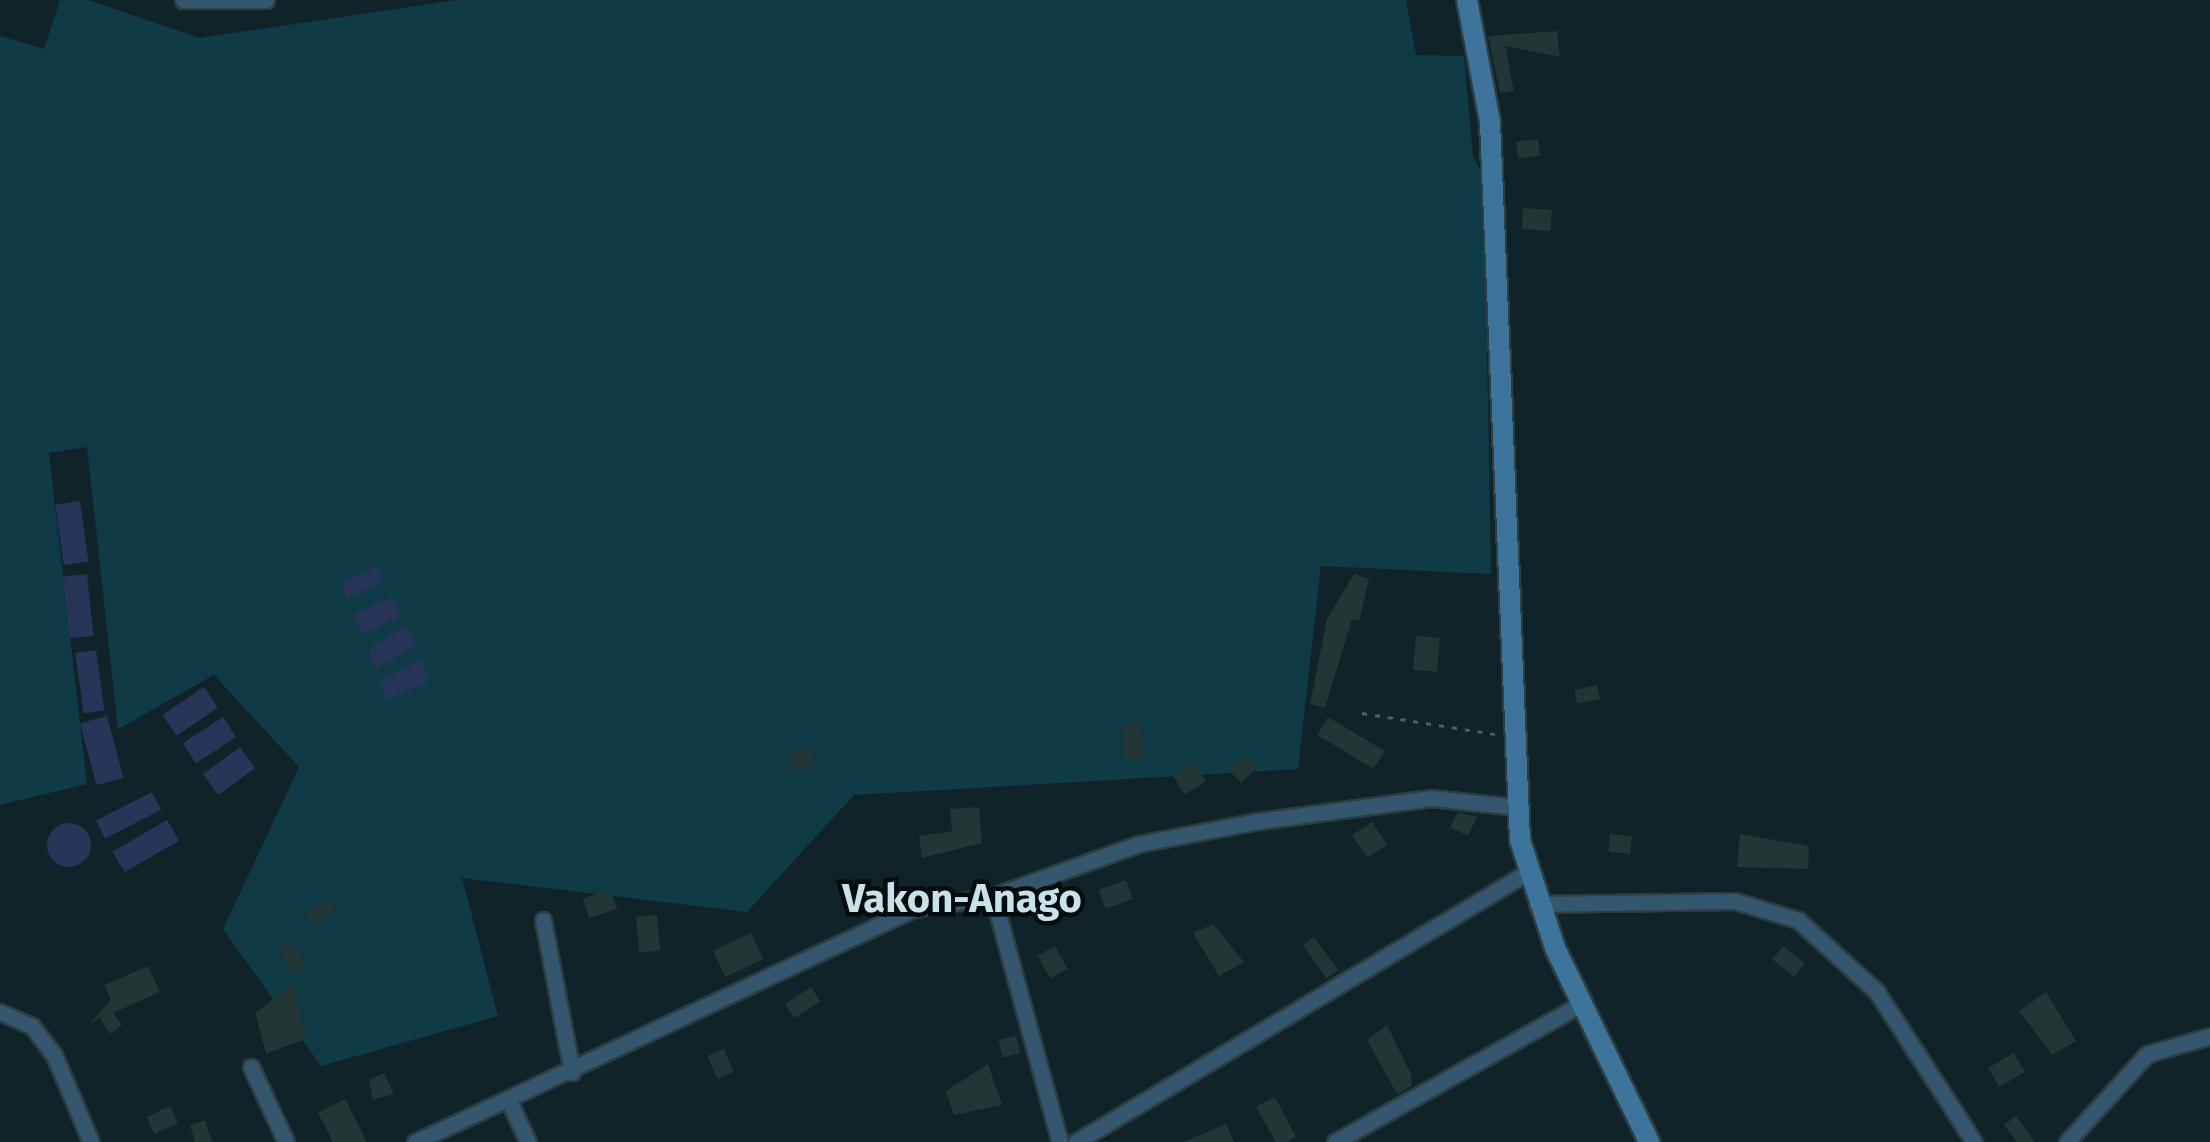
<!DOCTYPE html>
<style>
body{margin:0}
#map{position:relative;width:2210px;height:1142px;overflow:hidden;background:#102328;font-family:"Fira Sans",sans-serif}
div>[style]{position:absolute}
.green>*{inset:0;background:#0e3b46}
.water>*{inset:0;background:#273558;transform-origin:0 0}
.round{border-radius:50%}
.building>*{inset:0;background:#213635;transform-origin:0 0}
.path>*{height:2.5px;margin-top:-1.25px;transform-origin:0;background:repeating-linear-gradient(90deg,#4f6064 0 5px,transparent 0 13px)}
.roads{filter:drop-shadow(2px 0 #2c3e42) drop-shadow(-2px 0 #2c3e42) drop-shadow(0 2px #2c3e42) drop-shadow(0 -2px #2c3e42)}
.minor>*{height:15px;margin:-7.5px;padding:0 7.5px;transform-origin:7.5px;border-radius:7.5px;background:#35566f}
.secondary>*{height:20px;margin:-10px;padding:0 10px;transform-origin:10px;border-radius:10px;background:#3d749c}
span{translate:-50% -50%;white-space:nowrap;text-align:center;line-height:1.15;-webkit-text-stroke:9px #040b0d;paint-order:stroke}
.quarter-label{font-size:40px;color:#c9e1e8;font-weight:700}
</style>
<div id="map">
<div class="green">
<div style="clip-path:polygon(60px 0,88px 0,199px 38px,457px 0,1406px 0,1416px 55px,1464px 56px,1473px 156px,1484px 178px,1491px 574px,1321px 566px,1298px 769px,854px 795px,747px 912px,462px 878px,498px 1016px,321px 1066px,223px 929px,299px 767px,214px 675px,118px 729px,87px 447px,49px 453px,87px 784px,0 805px,0 36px,44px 49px)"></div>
</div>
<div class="water">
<div style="left:80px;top:501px;width:61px;height:25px;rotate:82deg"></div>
<div style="left:376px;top:567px;width:17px;height:39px;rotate:66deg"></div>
<div style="left:87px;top:574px;width:62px;height:24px;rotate:84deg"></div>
<div style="left:392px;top:597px;width:21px;height:43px;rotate:65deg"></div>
<div style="clip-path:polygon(406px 626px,415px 646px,375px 669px,369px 649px)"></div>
<div style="left:96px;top:650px;width:61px;height:21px;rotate:82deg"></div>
<div style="clip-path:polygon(421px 659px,429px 681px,386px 700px,379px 682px)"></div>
<div style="left:204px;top:687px;width:25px;height:50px;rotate:56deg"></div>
<div style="left:107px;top:716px;width:64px;height:28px;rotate:75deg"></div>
<div style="left:223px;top:717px;width:24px;height:48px;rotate:57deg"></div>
<div style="left:240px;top:747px;width:26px;height:46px;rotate:54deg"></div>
<div style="left:152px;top:792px;width:20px;height:63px;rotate:63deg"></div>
<div style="left:167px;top:820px;width:24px;height:63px;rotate:60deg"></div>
<div class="round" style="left:47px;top:823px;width:44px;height:44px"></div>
</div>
<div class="building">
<div style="clip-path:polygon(1557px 31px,1560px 57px,1505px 46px,1514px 91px,1500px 93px,1488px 36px)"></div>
<div style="left:1538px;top:139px;width:17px;height:22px;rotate:83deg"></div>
<div style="left:1523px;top:208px;width:29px;height:21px;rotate:4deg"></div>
<div style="clip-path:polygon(1354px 574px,1369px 579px,1359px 621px,1352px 619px,1325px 708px,1310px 704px,1327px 619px)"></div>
<div style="left:1416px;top:636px;width:24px;height:34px;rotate:5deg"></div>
<div style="left:1597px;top:685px;width:14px;height:23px;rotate:78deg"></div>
<div style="left:1328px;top:717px;width:66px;height:21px;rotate:31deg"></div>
<div style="left:1142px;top:722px;width:37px;height:21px;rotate:85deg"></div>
<div style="left:810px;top:747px;width:19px;height:25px;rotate:72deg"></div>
<div style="left:1245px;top:754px;width:18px;height:23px;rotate:45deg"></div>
<div style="left:1194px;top:762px;width:23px;height:25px;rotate:59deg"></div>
<div style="clip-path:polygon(979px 807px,982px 843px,922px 858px,919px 836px,952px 831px,950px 809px)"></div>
<div style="clip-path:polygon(1458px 812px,1477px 817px,1468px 836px,1450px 827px)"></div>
<div style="left:1372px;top:822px;width:27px;height:24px;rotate:56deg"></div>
<div style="left:1610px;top:834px;width:22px;height:18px;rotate:5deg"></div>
<div style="clip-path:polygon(1740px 834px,1809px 846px,1808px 869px,1737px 867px)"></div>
<div style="left:1126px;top:880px;width:20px;height:29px;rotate:70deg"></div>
<div style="left:610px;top:889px;width:21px;height:29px;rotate:71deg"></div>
<div style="left:329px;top:898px;width:14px;height:28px;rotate:56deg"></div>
<div style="left:657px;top:915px;width:36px;height:21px;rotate:85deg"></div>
<div style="clip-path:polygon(1213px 924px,1244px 962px,1219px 976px,1193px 933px)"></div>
<div style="left:751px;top:933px;width:29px;height:42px;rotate:65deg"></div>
<div style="left:1314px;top:937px;width:41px;height:14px;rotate:54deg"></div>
<div style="left:292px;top:941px;width:30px;height:15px;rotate:62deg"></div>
<div style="left:1055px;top:946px;width:26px;height:20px;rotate:61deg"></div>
<div style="left:1783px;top:946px;width:28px;height:17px;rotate:39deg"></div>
<div style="clip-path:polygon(148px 966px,160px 992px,113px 1013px,122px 1025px,110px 1034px,100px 1018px,90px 1023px,111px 1000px,104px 985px)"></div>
<div style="clip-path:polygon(294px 983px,306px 1039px,266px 1054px,255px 1013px)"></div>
<div style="left:811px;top:987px;width:17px;height:31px;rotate:57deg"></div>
<div style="clip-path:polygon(2046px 992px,2076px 1041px,2052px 1055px,2019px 1011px)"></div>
<div style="clip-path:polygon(1387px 1025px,1411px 1074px,1412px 1086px,1397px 1094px,1367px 1040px)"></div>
<div style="left:1016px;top:1036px;width:18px;height:18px;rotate:77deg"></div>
<div style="left:724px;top:1049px;width:25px;height:18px;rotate:67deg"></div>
<div style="left:2014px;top:1053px;width:22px;height:30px;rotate:60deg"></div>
<div style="clip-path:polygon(988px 1064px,1002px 1105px,954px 1115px,946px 1091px)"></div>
<div style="clip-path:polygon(384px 1073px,394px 1094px,373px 1100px,369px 1080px)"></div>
<div style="clip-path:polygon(1275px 1097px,1296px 1137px,1287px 1142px,1276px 1142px,1256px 1107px)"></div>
<div style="clip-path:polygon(345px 1099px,367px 1142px,333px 1142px,318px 1113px)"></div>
<div style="left:170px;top:1106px;width:19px;height:26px;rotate:65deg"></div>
<div style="clip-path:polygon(2016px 1116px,2035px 1142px,2017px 1142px,2004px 1125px)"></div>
<div style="clip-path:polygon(205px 1120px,212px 1142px,195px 1142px,190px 1125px)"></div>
<div style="clip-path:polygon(1226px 1124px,1234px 1142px,1184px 1142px)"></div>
</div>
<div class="path">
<div style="left:1362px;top:713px;width:135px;rotate:9deg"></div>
</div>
<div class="roads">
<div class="minor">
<div style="left:183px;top:0;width:83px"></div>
<div style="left:993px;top:896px;width:255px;rotate:74.8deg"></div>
<div style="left:1537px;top:904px;width:198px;rotate:-0.9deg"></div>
<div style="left:1735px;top:901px;width:66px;rotate:16.8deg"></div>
<div style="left:1798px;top:920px;width:107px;rotate:42.3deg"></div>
<div style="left:1877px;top:992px;width:179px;rotate:57.1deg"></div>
<div style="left:543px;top:920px;width:155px;rotate:79.2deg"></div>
<div style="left:0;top:1012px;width:35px;rotate:24deg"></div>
<div style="left:32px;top:1026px;width:36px;rotate:53deg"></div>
<div style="left:54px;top:1055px;width:95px;rotate:67deg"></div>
<div style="left:251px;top:1067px;width:83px;rotate:65deg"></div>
<div style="left:509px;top:1101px;width:45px;rotate:65.1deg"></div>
<div style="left:415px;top:1142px;width:550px;rotate:-25.07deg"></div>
<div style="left:913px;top:909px;width:81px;rotate:-9.2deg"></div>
<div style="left:993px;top:896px;width:154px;rotate:-19.7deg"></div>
<div style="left:1138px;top:844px;width:123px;rotate:-10.8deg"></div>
<div style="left:1259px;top:821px;width:174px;rotate:-7.6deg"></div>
<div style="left:1431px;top:798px;width:85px;rotate:6deg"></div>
<div style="left:1076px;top:1142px;width:527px;rotate:-30.85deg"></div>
<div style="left:1335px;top:1142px;width:282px;rotate:-29.3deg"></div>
<div style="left:2067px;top:1142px;width:119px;rotate:-47.7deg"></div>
<div style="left:2147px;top:1054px;width:66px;rotate:-15.9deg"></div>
</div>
<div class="secondary">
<div style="left:1467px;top:0;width:124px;rotate:79.3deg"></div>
<div style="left:1490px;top:122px;width:719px;rotate:87.61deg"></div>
<div style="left:1520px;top:840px;width:114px;rotate:72deg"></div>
<div style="left:1555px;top:948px;width:216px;rotate:64.1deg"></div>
</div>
</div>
<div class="quarter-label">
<span style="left:962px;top:899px">Vakon-Anago</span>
</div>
</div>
